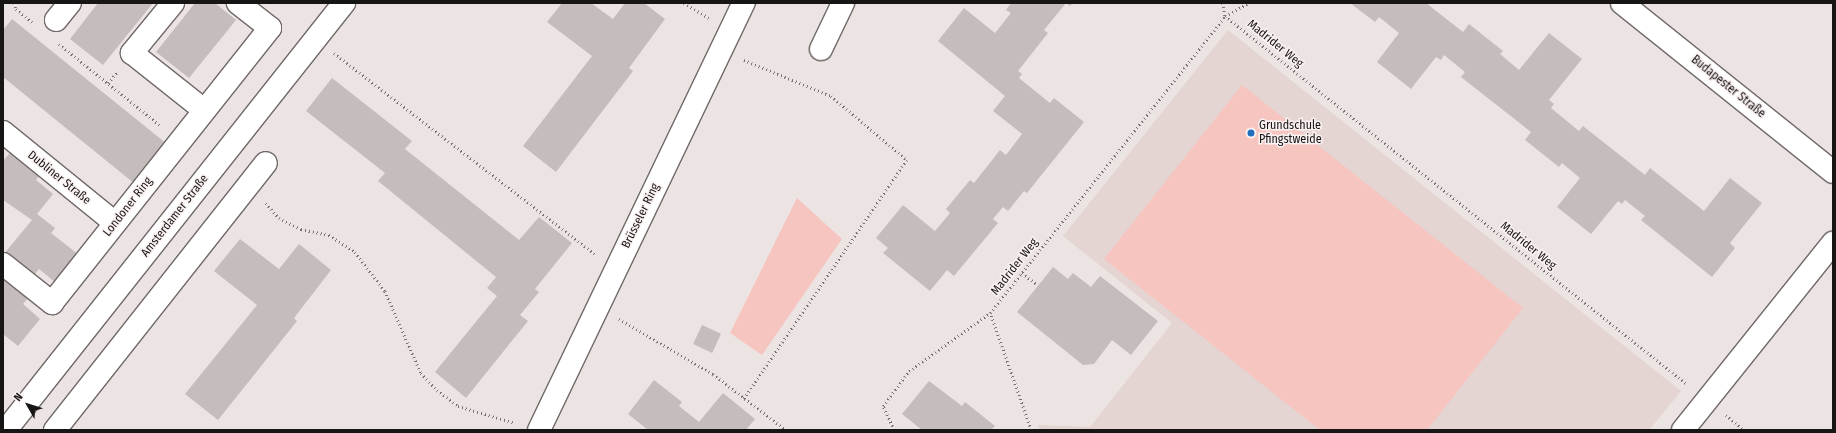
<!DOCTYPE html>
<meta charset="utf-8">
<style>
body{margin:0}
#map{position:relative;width:1836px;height:433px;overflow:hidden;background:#ece4e3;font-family:"Fira Sans Condensed",sans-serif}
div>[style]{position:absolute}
.built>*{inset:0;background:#e4d4d2}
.green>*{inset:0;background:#f6c5c0}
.building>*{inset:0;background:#c5bdbc;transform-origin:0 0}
.path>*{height:2.5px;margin-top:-1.25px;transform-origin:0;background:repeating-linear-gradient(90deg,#787372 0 1px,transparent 0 4px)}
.roads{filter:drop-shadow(1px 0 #706968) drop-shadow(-1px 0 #706968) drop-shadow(0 1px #706968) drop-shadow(0 -1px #706968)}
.minor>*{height:22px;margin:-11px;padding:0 11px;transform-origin:11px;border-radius:11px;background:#fff}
.dots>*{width:11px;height:11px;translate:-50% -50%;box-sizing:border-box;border:2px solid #faf1f1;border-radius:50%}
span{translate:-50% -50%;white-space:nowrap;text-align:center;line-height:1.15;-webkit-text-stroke:3px #faf1f1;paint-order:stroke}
.street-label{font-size:12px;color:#181515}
.poi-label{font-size:12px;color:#181515}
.left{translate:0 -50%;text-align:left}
.frame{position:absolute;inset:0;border:4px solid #181515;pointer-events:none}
.north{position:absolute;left:8px;top:385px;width:40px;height:40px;-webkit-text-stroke:3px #faf1f1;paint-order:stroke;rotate:309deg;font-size:11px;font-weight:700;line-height:16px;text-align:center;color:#181515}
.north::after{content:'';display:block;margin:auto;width:14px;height:18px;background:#181515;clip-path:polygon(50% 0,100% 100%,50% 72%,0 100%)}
</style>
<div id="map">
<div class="built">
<div style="clip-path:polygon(1228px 30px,1681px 391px,1649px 430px,1040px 430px,1038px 425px,1090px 427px,1172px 323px,1063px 236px)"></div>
</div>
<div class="green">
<div style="clip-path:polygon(1242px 85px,1523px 308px,1427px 430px,1320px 430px,1104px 259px)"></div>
<div style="clip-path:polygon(797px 198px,842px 239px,762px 355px,730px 333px)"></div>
</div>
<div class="building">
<div style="clip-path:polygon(98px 3px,153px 3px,103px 65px,70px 39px)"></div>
<div style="clip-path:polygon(195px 3px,215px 3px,236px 20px,189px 78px,156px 52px)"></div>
<div style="clip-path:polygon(562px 3px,591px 3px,613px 19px,625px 3px,644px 3px,665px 19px,629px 68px,633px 71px,556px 172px,523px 146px,592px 56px,547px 22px)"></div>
<div style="clip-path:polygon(1011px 3px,1073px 3px,1070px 6px,1066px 3px,1044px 30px,1048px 33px,1018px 71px,1022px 74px,1019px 78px,1050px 103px,1054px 98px,1084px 122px,1027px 193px,1024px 191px,1008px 211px,1003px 207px,993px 219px,998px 223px,954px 276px,947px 270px,930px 291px,883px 253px,888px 248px,876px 238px,903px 205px,935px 231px,950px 213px,946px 209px,970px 180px,974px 183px,1000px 150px,1006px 155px,1022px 134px,993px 111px,1005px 96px,938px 41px,964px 8px,995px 33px,1011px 13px,1006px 10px)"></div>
<div style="clip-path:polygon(1350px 3px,1426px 3px,1463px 32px,1469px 24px,1503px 51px,1500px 54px,1519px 70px,1549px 33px,1582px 59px,1549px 100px,1554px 104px,1551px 108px,1579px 131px,1583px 126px,1645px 175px,1650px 168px,1704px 211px,1730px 178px,1762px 203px,1730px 243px,1735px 248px,1712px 277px,1641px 220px,1645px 216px,1625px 200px,1622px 204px,1618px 201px,1591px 234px,1557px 207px,1580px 178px,1562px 163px,1559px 167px,1525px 140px,1531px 132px,1461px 77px,1465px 72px,1444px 55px,1441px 60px,1436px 57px,1411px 89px,1377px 62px,1399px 33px,1379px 17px,1375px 22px)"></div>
<div style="clip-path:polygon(12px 19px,167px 144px,135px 184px,3px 77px,3px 30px)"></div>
<div style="clip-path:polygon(332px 78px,412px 141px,405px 149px,519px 240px,539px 217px,572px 243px,535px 289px,539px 292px,520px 315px,528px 321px,466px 398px,435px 372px,497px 296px,487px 288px,496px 277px,378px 181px,385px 173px,306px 111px)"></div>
<div style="clip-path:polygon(13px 149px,42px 172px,36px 180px,53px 194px,37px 214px,55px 228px,51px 233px,79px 255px,56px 283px,39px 269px,32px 278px,3px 255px,32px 220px,3px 200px,3px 161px)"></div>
<div style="clip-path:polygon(240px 239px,279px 269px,299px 244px,331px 270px,294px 318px,297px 321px,218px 420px,185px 394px,257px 305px,214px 271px)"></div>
<div style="clip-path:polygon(1053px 267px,1068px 279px,1073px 273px,1091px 287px,1100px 276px,1158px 321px,1131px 355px,1112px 340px,1094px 364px,1083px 365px,1017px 312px)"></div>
<div style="clip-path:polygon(3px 276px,29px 297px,23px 304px,40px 319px,18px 346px,3px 334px)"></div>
<div style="left:702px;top:325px;width:21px;height:21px;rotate:25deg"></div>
<div style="clip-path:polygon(654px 380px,682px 402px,679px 406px,699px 422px,723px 393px,755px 419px,746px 430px,648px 430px,628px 414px)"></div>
<div style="clip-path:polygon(929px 381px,962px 406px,965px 402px,995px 426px,991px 430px,922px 430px,902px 414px)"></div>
</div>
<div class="path">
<div style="left:14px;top:3px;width:6px;rotate:72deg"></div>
<div style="left:16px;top:9px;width:21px;rotate:39deg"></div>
<div style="left:684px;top:3px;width:29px;rotate:31deg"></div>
<div style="left:1223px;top:3px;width:13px;rotate:81deg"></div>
<div style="left:1225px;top:16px;width:26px;rotate:-29deg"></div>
<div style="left:59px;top:44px;width:131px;rotate:38.8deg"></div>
<div style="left:334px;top:53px;width:331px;rotate:37.6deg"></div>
<div style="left:744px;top:60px;width:94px;rotate:22.5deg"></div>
<div style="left:831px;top:96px;width:99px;rotate:40.1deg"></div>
<div style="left:907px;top:160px;width:289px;rotate:124.3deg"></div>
<div style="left:108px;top:83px;width:14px;rotate:-51deg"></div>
<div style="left:266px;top:203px;width:20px;rotate:49deg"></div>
<div style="left:279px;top:218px;width:25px;rotate:27deg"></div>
<div style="left:301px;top:229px;width:29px;rotate:12deg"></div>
<div style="left:329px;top:235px;width:31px;rotate:33deg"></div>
<div style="left:355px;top:252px;width:49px;rotate:52.4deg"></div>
<div style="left:385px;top:291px;width:90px;rotate:66.3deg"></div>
<div style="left:421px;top:373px;width:23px;rotate:47deg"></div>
<div style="left:437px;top:390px;width:26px;rotate:37deg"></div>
<div style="left:458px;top:406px;width:59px;rotate:16.6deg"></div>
<div style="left:1022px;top:273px;width:20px;rotate:37deg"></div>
<div style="left:619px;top:319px;width:109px;rotate:30.3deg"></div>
<div style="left:713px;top:374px;width:92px;rotate:37.5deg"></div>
<div style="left:1726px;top:415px;width:23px;rotate:40deg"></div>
<div style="left:894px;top:430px;width:26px;rotate:-115deg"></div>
<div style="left:883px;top:406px;width:44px;rotate:-53.4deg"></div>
<div style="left:909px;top:371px;width:100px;rotate:-35.6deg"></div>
<div style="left:1031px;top:430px;width:124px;rotate:-109.3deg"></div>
<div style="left:990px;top:313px;width:379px;rotate:-51.6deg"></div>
<div style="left:1225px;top:16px;width:592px;rotate:38.55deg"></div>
</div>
<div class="roads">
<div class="minor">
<div style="left:173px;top:3px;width:65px;rotate:129.4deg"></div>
<div style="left:132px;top:53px;width:92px;rotate:38.4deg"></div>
<div style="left:1622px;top:3px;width:270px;rotate:38.7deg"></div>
<div style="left:56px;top:20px;width:22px;rotate:-51deg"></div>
<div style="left:821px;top:49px;width:51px;rotate:-64.4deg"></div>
<div style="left:3px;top:132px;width:144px;rotate:39.1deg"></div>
<div style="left:3px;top:264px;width:63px;rotate:38.5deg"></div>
<div style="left:52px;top:303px;width:351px;rotate:-51.6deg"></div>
<div style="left:270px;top:28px;width:41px;rotate:-142deg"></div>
<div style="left:6px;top:430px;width:545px;rotate:-51.64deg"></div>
<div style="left:55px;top:430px;width:340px;rotate:-51.7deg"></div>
<div style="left:539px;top:430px;width:474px;rotate:-64.4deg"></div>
<div style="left:1683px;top:430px;width:240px;rotate:-51.3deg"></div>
</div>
</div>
<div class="dots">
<div style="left:1251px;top:133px;background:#226fbe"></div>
</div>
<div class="street-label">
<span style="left:1275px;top:44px;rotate:39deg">Madrider Weg</span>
<span style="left:1728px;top:87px;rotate:39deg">Budapester Straße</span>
<span style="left:59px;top:178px;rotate:39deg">Dubliner Straße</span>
<span style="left:128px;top:207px;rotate:-52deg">Londoner Ring</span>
<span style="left:175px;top:216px;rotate:-52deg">Amsterdamer Straße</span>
<span style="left:641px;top:216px;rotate:-64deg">Brüsseler Ring</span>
<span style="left:1528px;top:246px;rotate:39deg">Madrider Weg</span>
<span style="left:1015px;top:267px;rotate:-52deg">Madrider Weg</span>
</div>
<div class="poi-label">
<span class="left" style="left:1259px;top:133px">Grundschule<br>Pfingstweide</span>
</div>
<div class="frame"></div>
<div class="north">N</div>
</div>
